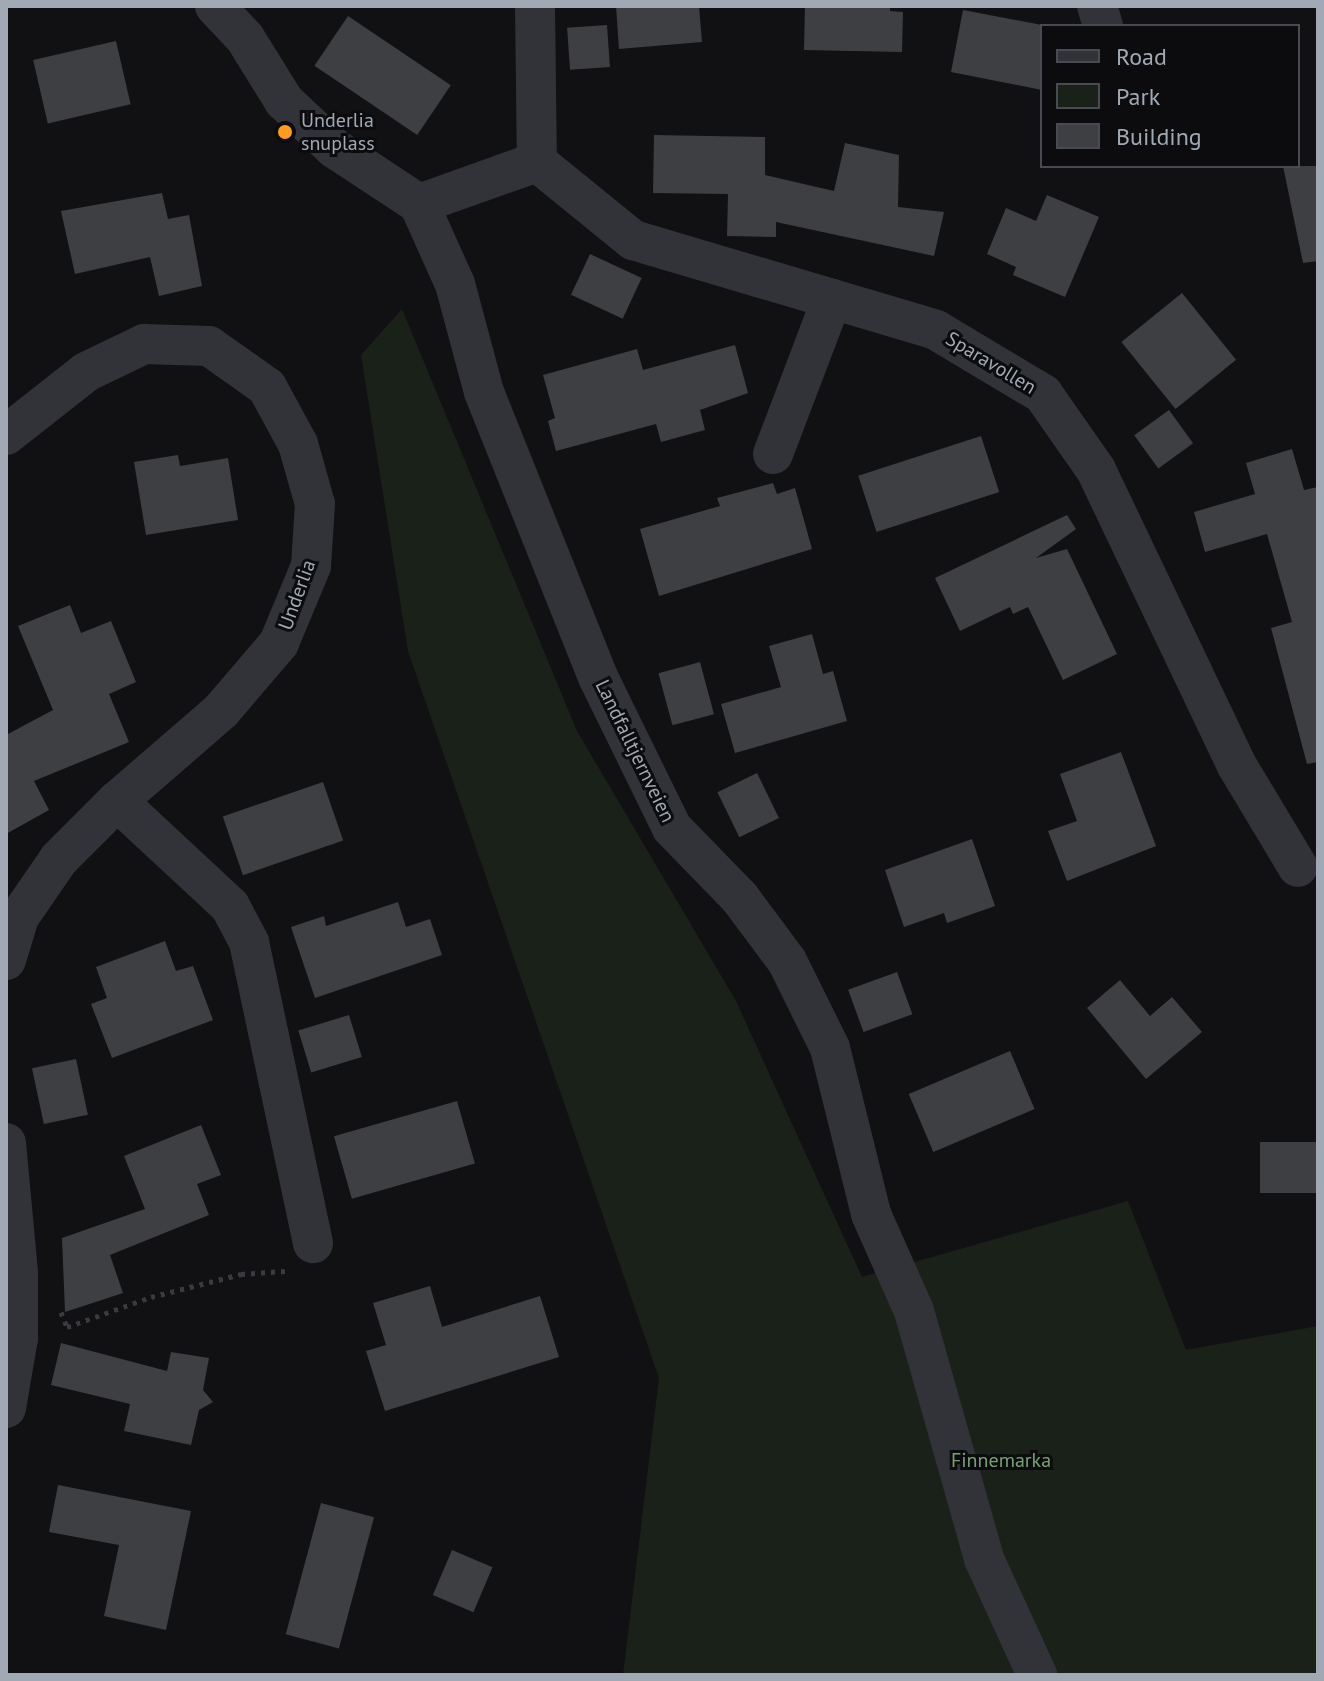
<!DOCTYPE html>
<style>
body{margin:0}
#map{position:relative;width:1324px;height:1681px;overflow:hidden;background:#111113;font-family:"PT Sans",sans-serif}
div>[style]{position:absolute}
.green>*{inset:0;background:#192119}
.building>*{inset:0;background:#3d3f43;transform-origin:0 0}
.path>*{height:5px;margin-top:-2.5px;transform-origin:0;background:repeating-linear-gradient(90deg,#383b3f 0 4px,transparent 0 10px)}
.minor>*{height:40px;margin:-20px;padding:0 20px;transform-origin:20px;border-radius:20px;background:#323338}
.dots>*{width:22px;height:22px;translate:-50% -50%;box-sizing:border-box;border:4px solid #0c0c0e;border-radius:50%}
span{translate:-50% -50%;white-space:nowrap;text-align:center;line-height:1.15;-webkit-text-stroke:6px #0c0c0e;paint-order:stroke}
.poi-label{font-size:20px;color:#a1a9b5}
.left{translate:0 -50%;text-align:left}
.street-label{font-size:20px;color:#a1a9b5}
.park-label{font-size:20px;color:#78a276}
.frame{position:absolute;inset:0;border:8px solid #a1a9b5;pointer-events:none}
.legend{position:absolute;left:1040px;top:24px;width:260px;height:144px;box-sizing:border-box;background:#0c0c0e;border:2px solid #484b51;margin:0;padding:10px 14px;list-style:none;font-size:24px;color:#a1a9b5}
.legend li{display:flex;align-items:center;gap:16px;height:40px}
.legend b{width:40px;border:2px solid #484b51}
</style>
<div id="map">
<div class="green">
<div style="clip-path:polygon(402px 309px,577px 731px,736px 1001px,862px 1277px,1128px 1201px,1186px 1350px,1318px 1326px,1318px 1675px,623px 1675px,659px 1378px,408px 651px,361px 355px)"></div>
</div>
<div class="building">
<div style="clip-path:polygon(616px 6px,699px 6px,702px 42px,619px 49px)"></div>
<div style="clip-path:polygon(805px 6px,890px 6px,890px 11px,903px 12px,902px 52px,804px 50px)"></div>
<div style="clip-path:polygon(963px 10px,1042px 25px,1042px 90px,951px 72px)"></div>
<div style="left:348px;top:16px;width:124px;height:60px;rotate:34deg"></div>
<div style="left:607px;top:25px;width:42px;height:40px;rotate:86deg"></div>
<div style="left:116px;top:41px;width:65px;height:85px;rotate:77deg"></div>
<div style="clip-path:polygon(654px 135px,765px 137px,765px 175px,834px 191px,845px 143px,899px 155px,898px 207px,944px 212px,934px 256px,776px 222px,776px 237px,727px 236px,728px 194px,653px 193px)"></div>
<div style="clip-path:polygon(1283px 166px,1318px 166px,1318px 261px,1303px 263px)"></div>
<div style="clip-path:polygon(162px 193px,168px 219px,189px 215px,202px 286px,159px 296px,150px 257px,75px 274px,61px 211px)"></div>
<div style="clip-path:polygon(1047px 195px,1099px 217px,1065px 297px,1013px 275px,1016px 267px,987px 254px,1006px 208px,1036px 221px)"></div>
<div style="left:590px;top:254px;width:57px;height:45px;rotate:25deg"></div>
<div style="left:1182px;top:293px;width:86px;height:78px;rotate:51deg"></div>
<div style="clip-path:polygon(735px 345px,748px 393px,700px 410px,705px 430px,661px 442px,656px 424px,556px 451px,548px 421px,555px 418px,543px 375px,637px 349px,643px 370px)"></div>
<div style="left:1169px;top:410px;width:41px;height:43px;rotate:54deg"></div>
<div style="left:981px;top:436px;width:59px;height:129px;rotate:72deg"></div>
<div style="clip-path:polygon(1292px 449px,1304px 490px,1318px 487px,1318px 762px,1307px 764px,1271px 628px,1292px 622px,1267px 534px,1205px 552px,1194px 512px,1255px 494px,1246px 463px)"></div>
<div style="clip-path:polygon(178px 455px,180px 466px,228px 458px,238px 520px,146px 535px,134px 462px)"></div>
<div style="clip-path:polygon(773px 483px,777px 494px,795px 488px,812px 549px,659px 596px,640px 529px,720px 506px,717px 498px)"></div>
<div style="clip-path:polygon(1067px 515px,1076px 529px,1036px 558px,1067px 549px,1117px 654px,1063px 680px,1028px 607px,1013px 614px,1010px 607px,960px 631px,935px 578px)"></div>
<div style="clip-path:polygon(70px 605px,81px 633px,111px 621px,136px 682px,109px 694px,129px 742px,34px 781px,49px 810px,6px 834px,6px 730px,8px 734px,53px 710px,18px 626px)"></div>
<div style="clip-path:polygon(812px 634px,823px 674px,833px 671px,847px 721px,735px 753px,721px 704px,781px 687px,769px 646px)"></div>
<div style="left:700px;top:662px;width:54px;height:43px;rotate:75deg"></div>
<div style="clip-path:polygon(1121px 752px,1156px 846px,1067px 881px,1048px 831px,1077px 821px,1060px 774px)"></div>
<div style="left:757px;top:773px;width:50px;height:44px;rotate:64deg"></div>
<div style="left:323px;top:782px;width:62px;height:106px;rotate:71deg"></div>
<div style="clip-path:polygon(972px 839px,995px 906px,947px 923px,944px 913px,904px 927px,885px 870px)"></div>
<div style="clip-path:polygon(398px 902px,406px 927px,430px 919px,442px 955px,315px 998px,291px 927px,324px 916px,326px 926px)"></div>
<div style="clip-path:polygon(165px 941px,176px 971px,193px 966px,213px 1020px,112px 1058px,91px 1004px,107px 998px,96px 967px)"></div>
<div style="left:897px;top:972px;width:45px;height:52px;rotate:70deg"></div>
<div style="clip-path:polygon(1120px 980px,1150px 1016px,1172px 997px,1202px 1032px,1146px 1079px,1087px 1008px)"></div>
<div style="left:349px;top:1015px;width:44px;height:53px;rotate:73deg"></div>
<div style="left:1010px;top:1051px;width:63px;height:110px;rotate:67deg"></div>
<div style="left:76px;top:1059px;width:57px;height:45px;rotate:78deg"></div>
<div style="left:457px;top:1101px;width:65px;height:128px;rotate:74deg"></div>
<div style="clip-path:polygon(201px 1125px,221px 1175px,197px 1184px,209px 1215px,110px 1255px,123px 1293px,65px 1312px,62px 1238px,145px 1209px,124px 1156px)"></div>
<div style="left:1318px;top:1142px;width:51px;height:58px;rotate:90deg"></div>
<div style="clip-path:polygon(430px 1286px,442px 1327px,540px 1296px,559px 1357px,385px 1411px,366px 1351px,386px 1345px,373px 1303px)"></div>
<div style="clip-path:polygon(61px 1343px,167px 1371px,171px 1352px,209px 1358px,203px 1390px,213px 1402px,199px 1410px,191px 1445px,124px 1431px,130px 1404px,51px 1385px)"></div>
<div style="clip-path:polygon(58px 1485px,191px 1511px,166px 1630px,104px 1616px,119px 1545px,49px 1532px)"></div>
<div style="left:321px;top:1503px;width:55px;height:136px;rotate:15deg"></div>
<div style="left:452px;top:1550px;width:44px;height:49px;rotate:23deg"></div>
</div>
<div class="path">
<div style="left:61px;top:1312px;width:16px;rotate:68deg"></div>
<div style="left:67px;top:1327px;width:89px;rotate:-19.7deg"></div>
<div style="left:151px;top:1297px;width:93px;rotate:-14.3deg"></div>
<div style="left:241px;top:1274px;width:44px;rotate:-3.9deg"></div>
</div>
<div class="minor">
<div style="left:215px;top:6px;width:44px;rotate:46.8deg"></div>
<div style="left:245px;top:38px;width:74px;rotate:58.2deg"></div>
<div style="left:284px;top:101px;width:69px;rotate:43.2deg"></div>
<div style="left:334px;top:148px;width:102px;rotate:33.4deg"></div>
<div style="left:419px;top:204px;width:88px;rotate:65.8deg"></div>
<div style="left:455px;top:284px;width:112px;rotate:75deg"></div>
<div style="left:484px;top:392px;width:307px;rotate:68.2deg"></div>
<div style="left:598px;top:677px;width:168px;rotate:63.9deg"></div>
<div style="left:672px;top:828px;width:98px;rotate:45.8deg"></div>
<div style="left:740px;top:898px;width:79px;rotate:53.3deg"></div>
<div style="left:787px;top:961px;width:97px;rotate:63.7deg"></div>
<div style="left:830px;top:1048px;width:171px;rotate:76.1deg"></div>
<div style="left:871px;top:1214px;width:106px;rotate:66.1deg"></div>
<div style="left:914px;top:1311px;width:258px;rotate:74.2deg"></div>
<div style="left:984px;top:1559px;width:128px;rotate:65.4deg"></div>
<div style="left:535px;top:6px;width:156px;rotate:89.3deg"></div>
<div style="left:537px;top:162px;width:124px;rotate:39.1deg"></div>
<div style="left:633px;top:240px;width:316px;rotate:16.5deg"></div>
<div style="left:936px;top:330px;width:125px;rotate:30.9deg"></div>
<div style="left:1043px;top:394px;width:93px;rotate:55.1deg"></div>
<div style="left:1096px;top:470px;width:326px;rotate:64.5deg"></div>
<div style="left:1236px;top:764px;width:120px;rotate:59deg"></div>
<div style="left:1097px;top:6px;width:21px;rotate:73deg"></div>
<div style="left:419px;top:204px;width:125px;rotate:-19.6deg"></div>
<div style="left:6px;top:435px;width:102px;rotate:-38.2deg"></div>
<div style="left:86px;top:372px;width:64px;rotate:-25.8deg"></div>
<div style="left:144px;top:344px;width:65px;rotate:1.8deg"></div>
<div style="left:209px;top:346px;width:71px;rotate:35.3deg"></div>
<div style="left:267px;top:387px;width:65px;rotate:61.5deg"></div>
<div style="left:298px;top:444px;width:62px;rotate:74.2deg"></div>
<div style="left:315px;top:504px;width:62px;rotate:93.7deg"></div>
<div style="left:311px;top:566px;width:83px;rotate:112.6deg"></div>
<div style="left:279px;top:643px;width:89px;rotate:130.5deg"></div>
<div style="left:221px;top:711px;width:138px;rotate:139.1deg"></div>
<div style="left:117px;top:801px;width:82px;rotate:135deg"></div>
<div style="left:59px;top:859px;width:70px;rotate:124.6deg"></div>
<div style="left:19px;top:917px;width:45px;rotate:106.8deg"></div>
<div style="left:773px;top:454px;width:166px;rotate:-69.2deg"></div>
<div style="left:117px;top:801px;width:154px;rotate:42.9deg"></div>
<div style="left:230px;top:906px;width:41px;rotate:62.2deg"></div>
<div style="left:249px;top:942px;width:308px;rotate:78deg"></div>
<div style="left:6px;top:1143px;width:131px;rotate:84.7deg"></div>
<div style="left:18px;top:1273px;width:65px;rotate:90deg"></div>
<div style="left:18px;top:1338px;width:71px;rotate:99.7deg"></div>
</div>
<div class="dots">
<div style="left:285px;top:132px;background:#ff9c1d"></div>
</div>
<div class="poi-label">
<span class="left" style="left:301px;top:132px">Underlia<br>snuplass</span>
</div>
<div class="street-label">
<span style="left:991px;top:363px;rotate:31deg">Sparavollen</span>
<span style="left:297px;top:595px;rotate:-70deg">Underlia</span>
<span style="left:635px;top:751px;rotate:64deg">Landfalltjernveien</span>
</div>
<div class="park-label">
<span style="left:1001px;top:1460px">Finnemarka</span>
</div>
<div class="frame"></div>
<ul class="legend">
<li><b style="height:10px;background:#323338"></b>Road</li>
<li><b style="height:22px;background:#192119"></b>Park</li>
<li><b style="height:22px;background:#3d3f43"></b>Building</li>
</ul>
</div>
